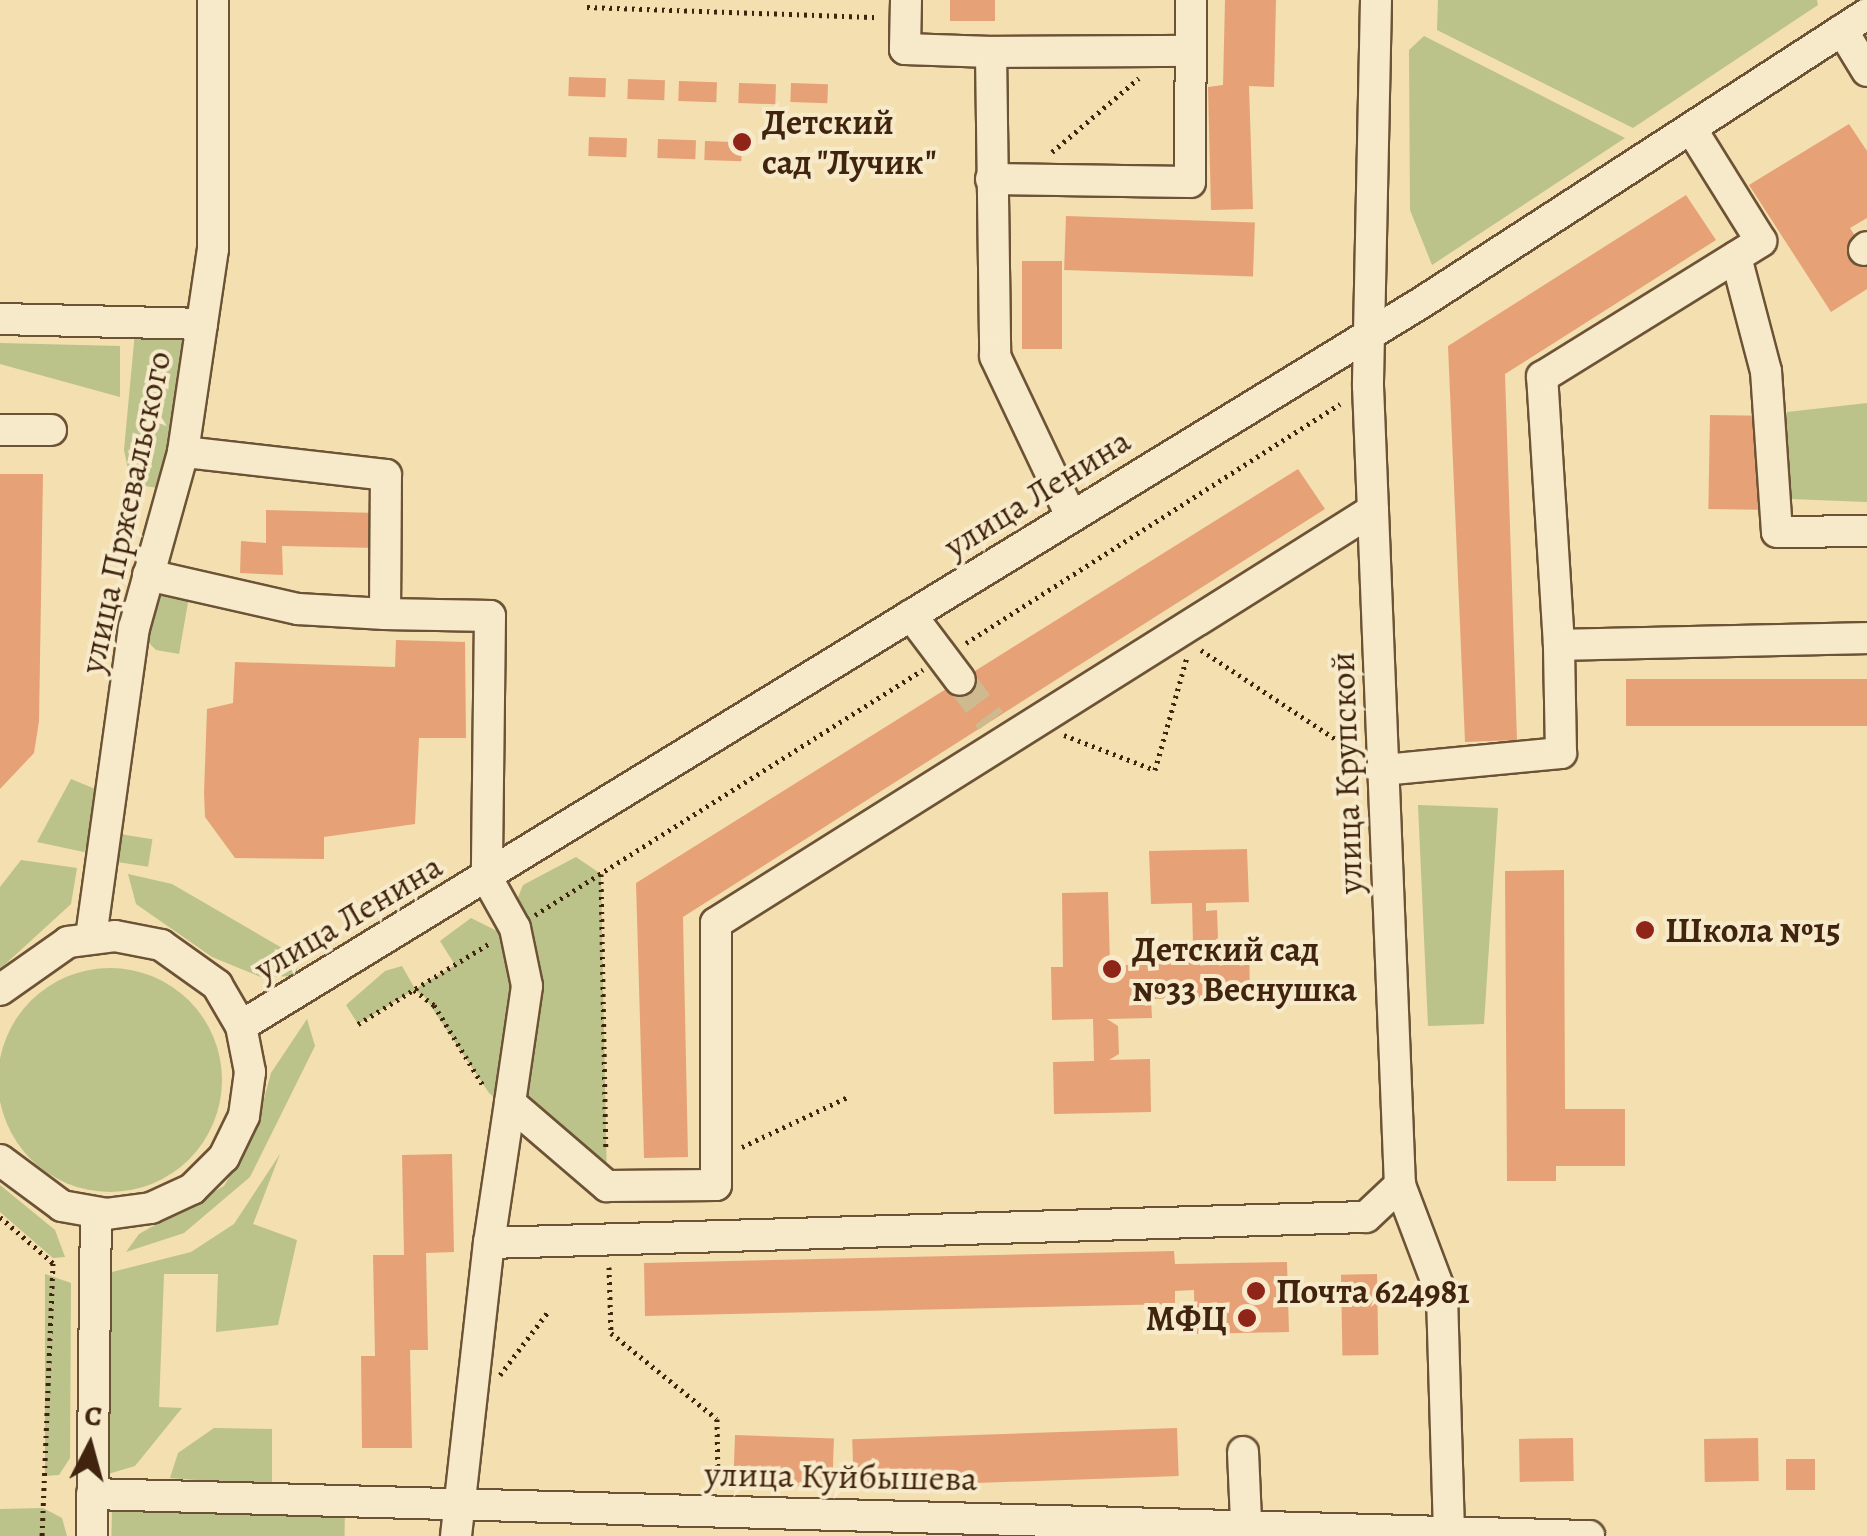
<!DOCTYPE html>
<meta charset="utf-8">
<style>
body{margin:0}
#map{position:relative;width:1867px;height:1536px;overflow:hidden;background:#f3dfaf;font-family:Alegreya,serif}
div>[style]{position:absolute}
.green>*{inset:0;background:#bbc28a;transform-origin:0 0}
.round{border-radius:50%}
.building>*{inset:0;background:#e6a276;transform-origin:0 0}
.minor-tunnel>*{height:30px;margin-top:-15px;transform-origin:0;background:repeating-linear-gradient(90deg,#cfba8f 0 30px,transparent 0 45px)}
.path>*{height:5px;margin-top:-2.5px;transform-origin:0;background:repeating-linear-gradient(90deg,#40240e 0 2.5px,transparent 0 7.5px)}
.roads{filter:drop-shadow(2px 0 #6d5336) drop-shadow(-2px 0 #6d5336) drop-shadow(0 2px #6d5336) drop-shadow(0 -2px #6d5336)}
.minor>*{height:30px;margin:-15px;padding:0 15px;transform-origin:15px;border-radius:15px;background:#f7eacb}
.dots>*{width:28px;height:28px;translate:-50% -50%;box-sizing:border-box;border:5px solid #f7eacb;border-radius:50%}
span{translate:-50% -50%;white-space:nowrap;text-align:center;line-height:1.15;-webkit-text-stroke:8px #f7eacb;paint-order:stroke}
.poi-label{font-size:35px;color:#40240e;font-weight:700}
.left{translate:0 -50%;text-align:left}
.right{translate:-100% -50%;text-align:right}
.street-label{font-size:35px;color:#40240e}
.north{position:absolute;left:40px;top:1396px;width:100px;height:100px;-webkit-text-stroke:8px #f7eacb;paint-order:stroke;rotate:6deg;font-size:28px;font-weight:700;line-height:40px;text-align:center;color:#40240e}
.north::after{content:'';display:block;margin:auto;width:35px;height:45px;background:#40240e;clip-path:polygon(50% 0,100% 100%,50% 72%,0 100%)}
</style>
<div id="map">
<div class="green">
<div style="clip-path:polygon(1438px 0,1817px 0,1818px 5px,1633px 128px,1437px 30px)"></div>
<div style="clip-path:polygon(1424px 36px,1625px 138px,1432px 265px,1410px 210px,1409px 50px)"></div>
<div style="clip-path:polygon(136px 321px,202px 324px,172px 490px,131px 484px,124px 450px)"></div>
<div style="clip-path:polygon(0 343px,120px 346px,120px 397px,0 364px)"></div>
<div style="clip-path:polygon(1867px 403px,1867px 502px,1791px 499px,1777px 432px,1787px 412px)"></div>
<div style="clip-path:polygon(148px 575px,191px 585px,179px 654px,156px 650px,134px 628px)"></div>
<div style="clip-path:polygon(71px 779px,112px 796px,84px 852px,37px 842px)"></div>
<div style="clip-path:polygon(1418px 805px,1498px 808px,1484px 1024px,1428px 1026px)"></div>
<div style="left:107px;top:832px;width:46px;height:28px;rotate:9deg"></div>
<div style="clip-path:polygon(576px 857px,601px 874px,607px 1186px,489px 1093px,424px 996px,414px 990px,358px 1024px,346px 1005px,385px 971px,402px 966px,415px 989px,455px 965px,440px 941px,471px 918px,503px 934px,523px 885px)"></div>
<div style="clip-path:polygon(21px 860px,77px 868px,71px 904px,0 969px,0 887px)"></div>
<div style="clip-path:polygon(128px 874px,172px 884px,289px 952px,300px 976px,261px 977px,212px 957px,136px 904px)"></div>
<div class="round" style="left:-2px;top:968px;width:224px;height:224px"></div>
<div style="clip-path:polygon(307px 1019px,315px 1046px,250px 1177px,184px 1233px,126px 1252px,139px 1234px,224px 1186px,254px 1135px,271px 1073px)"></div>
<div style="clip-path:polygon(280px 1154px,253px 1224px,297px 1240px,278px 1325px,216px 1332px,218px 1274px,164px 1274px,159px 1407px,182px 1408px,135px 1466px,108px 1474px,112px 1272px,191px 1252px,234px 1224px)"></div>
<div style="clip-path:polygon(0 1185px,55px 1230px,65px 1257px,53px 1258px,0 1212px)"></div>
<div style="clip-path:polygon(45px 1274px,71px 1283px,70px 1458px,59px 1475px,45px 1476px)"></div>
<div style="clip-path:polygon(214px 1428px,272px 1429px,272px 1486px,170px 1478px,178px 1453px)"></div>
<div style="left:112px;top:1505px;width:233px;height:31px;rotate:1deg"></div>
<div style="clip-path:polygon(43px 1508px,62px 1518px,67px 1536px,0 1536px,0 1509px)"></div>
</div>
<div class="building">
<div style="left:950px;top:0;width:45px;height:21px"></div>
<div style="clip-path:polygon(1225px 0,1276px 0,1274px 87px,1249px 86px,1253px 209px,1211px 210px,1208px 87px,1223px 85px)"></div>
<div style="left:569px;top:77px;width:37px;height:19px;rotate:2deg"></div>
<div style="left:628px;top:79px;width:37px;height:20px;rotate:2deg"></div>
<div style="left:679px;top:81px;width:38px;height:20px;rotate:2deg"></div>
<div style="left:739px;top:83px;width:37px;height:20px;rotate:2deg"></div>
<div style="left:791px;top:83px;width:37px;height:19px;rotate:2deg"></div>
<div style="clip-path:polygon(1849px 124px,1867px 151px,1867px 218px,1850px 228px,1867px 255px,1867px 289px,1831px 312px,1749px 185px)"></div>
<div style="left:589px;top:137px;width:38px;height:19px;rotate:2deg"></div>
<div style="left:658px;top:139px;width:38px;height:19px;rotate:2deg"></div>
<div style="left:705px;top:141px;width:37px;height:19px;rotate:2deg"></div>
<div style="clip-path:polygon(1686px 195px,1716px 240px,1505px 374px,1517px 740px,1465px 742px,1448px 346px)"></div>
<div style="left:1066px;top:216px;width:189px;height:54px;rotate:2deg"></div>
<div style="left:1022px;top:261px;width:40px;height:88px"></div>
<div style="left:1710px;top:415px;width:50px;height:94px;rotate:1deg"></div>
<div style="clip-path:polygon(1298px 469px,1325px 509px,683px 917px,688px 1157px,644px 1158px,636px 883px)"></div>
<div style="clip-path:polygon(0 474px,43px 474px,39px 721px,34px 753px,0 789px)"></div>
<div style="clip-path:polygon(266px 510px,377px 513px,377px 548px,282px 546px,283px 575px,240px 573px,241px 541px,266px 543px)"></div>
<div style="clip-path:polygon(396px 640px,465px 642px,466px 738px,419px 738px,415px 824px,324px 837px,324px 859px,235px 858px,205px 817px,204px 793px,207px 709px,233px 703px,235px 662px,395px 667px)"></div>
<div style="left:1867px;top:679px;width:47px;height:241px;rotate:90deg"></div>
<div style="clip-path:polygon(1247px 849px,1249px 902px,1206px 903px,1206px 911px,1217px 910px,1218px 938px,1208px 945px,1249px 944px,1250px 996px,1151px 999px,1152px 1018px,1107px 1019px,1118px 1026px,1119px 1054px,1109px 1060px,1150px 1059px,1151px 1112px,1054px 1114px,1053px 1062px,1094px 1061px,1093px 1019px,1052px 1020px,1051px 967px,1063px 967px,1062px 893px,1108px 892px,1110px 965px,1150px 965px,1150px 946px,1193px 945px,1192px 903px,1151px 904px,1149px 851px)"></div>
<div style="clip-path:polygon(1564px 870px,1565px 1109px,1625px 1109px,1625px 1166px,1556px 1166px,1556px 1181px,1507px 1181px,1505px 871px)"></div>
<div style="clip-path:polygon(452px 1154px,454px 1252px,426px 1253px,428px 1350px,410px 1350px,412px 1448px,362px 1448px,361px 1356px,375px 1356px,373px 1255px,404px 1255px,402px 1155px)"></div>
<div style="clip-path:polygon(1174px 1251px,1175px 1264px,1287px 1262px,1289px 1332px,1195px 1334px,1194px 1290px,1175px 1291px,1175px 1304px,645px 1316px,644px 1263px)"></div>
<div style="left:1377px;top:1274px;width:81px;height:36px;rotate:89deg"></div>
<div style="left:1177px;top:1428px;width:48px;height:325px;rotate:88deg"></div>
<div style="left:735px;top:1435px;width:99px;height:49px;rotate:2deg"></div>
<div style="left:1573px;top:1438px;width:43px;height:54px;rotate:89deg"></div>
<div style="left:1758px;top:1438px;width:43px;height:54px;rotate:89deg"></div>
<div style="left:1786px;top:1459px;width:29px;height:31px"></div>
</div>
<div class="minor-tunnel">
<div style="left:960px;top:680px;width:51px;rotate:52.9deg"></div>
</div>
<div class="path">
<div style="left:587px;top:7px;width:291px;rotate:2deg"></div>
<div style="left:1052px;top:152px;width:114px;rotate:-40.4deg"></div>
<div style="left:966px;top:643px;width:444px;rotate:-32.6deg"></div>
<div style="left:1201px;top:650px;width:188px;rotate:33.5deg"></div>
<div style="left:1064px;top:735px;width:97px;rotate:21deg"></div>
<div style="left:1155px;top:770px;width:117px;rotate:-74.2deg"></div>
<div style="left:601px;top:874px;width:277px;rotate:89deg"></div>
<div style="left:535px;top:915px;width:459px;rotate:-32.3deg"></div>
<div style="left:414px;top:990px;width:25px;rotate:37deg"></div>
<div style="left:434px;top:1005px;width:96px;rotate:58.6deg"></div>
<div style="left:358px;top:1024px;width:157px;rotate:-31.5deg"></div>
<div style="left:742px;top:1147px;width:117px;rotate:-25.3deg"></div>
<div style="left:0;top:1217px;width:70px;rotate:41deg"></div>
<div style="left:53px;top:1263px;width:273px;rotate:92.3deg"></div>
<div style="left:609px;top:1267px;width:66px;rotate:88.3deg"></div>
<div style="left:611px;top:1333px;width:136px;rotate:39.1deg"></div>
<div style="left:717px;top:1419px;width:66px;rotate:89.1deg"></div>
<div style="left:500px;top:1375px;width:78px;rotate:-52.8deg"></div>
</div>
<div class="roads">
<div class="minor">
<div style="left:906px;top:0;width:49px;rotate:91.2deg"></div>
<div style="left:905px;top:49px;width:86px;rotate:2deg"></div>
<div style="left:991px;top:52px;width:304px;rotate:89.2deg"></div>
<div style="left:995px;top:356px;width:177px;rotate:64.6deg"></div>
<div style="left:1376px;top:0;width:386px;rotate:91.2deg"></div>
<div style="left:1368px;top:386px;width:800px;rotate:87.71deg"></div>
<div style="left:1400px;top:1185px;width:119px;rotate:69.3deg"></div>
<div style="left:1442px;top:1296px;width:240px;rotate:88.3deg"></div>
<div style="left:1842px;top:30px;width:48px;rotate:58.6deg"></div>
<div style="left:991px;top:52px;width:200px;rotate:-0.3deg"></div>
<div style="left:991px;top:179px;width:199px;rotate:0.9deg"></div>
<div style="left:1190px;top:182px;width:182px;rotate:-89.7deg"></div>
<div style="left:1864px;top:250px;width:4px;rotate:-45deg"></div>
<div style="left:1736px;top:257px;width:118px;rotate:75.3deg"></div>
<div style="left:1766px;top:371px;width:161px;rotate:86.1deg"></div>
<div style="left:1777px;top:532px;width:90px;rotate:-0.6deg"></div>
<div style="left:0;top:319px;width:202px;rotate:1.4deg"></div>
<div style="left:0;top:430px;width:51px"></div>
<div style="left:148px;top:575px;width:154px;rotate:12.8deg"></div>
<div style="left:298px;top:609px;width:87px;rotate:3.3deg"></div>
<div style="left:385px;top:614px;width:139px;rotate:-89.6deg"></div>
<div style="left:386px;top:475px;width:204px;rotate:-173.5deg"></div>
<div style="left:385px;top:614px;width:105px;rotate:1.1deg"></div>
<div style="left:490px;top:616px;width:262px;rotate:90.7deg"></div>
<div style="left:487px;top:878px;width:57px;rotate:60.8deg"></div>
<div style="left:515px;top:928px;width:59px;rotate:78.3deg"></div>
<div style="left:527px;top:986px;width:118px;rotate:98.3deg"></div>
<div style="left:510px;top:1103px;width:128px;rotate:40.6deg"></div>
<div style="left:607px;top:1186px;width:109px;rotate:-0.5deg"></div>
<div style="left:716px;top:1185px;width:262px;rotate:-90deg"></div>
<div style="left:716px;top:923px;width:776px;rotate:-32.15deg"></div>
<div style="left:911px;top:615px;width:81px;rotate:53deg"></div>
<div style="left:1559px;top:645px;width:269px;rotate:-93.6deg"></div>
<div style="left:1542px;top:377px;width:258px;rotate:-31.8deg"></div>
<div style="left:1761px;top:241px;width:131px;rotate:-121.9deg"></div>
<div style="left:1384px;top:770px;width:178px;rotate:-5.5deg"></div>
<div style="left:1561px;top:753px;width:108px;rotate:-91.1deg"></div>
<div style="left:1559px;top:645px;width:308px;rotate:-1.3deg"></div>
<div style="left:91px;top:937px;width:312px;rotate:-82.1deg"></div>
<div style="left:134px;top:628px;width:183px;rotate:-74.4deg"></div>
<div style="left:183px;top:452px;width:205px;rotate:-81.6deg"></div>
<div style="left:213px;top:249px;width:249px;rotate:-90deg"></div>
<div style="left:0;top:990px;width:83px;rotate:-35.2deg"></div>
<div style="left:68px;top:942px;width:47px;rotate:-7.3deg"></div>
<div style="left:115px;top:936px;width:47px;rotate:11.1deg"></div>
<div style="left:161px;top:945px;width:69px;rotate:35.5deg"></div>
<div style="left:217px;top:985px;width:48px;rotate:59.7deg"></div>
<div style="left:241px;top:1026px;width:47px;rotate:78.9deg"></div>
<div style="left:250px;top:1072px;width:44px;rotate:97.8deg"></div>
<div style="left:244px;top:1116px;width:46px;rotate:116deg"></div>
<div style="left:224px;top:1157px;width:45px;rotate:135deg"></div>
<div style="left:192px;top:1189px;width:45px;rotate:155.1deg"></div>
<div style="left:151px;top:1208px;width:44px;rotate:172.2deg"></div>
<div style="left:107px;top:1214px;width:46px;rotate:-169.9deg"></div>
<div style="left:62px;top:1206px;width:77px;rotate:-143.4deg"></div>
<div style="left:241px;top:1026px;width:1384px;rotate:-31.5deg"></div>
<div style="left:1421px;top:303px;width:531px;rotate:-32.94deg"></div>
<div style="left:489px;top:1243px;width:142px;rotate:-81.5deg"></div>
<div style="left:1243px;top:1452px;width:69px;rotate:87.5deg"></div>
<div style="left:92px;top:1494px;width:1498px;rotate:1.61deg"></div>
<div style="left:92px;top:1536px;width:323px;rotate:-89.3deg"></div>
<div style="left:456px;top:1536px;width:295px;rotate:-83.6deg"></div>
<div style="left:489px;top:1243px;width:877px;rotate:-1.7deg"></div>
<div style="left:1366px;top:1217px;width:47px;rotate:-43.3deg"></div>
</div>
</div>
<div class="dots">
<div style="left:742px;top:142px;background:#8f2418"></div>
<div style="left:1645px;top:930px;background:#8f2418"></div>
<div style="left:1112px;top:969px;background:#8f2418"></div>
<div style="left:1256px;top:1291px;background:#8f2418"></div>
<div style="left:1247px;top:1318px;background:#8f2418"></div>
</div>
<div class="poi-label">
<span class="left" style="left:762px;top:142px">Детский<br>сад "Лучик"</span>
<span class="left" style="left:1665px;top:930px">Школа №15</span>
<span class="left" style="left:1132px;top:969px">Детский сад<br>№33 Веснушка</span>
<span class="left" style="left:1276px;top:1291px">Почта 624981</span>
<span class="right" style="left:1227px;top:1318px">МФЦ</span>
</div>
<div class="street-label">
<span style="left:1037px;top:493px;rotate:-32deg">улица Ленина</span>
<span style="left:125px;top:512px;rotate:-78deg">улица Пржевальского</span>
<span style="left:1346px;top:773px;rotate:-92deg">улица Крупской</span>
<span style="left:348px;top:917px;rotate:-31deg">улица Ленина</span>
<span style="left:841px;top:1476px;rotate:1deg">улица Куйбышева</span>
</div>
<div class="north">С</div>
</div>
